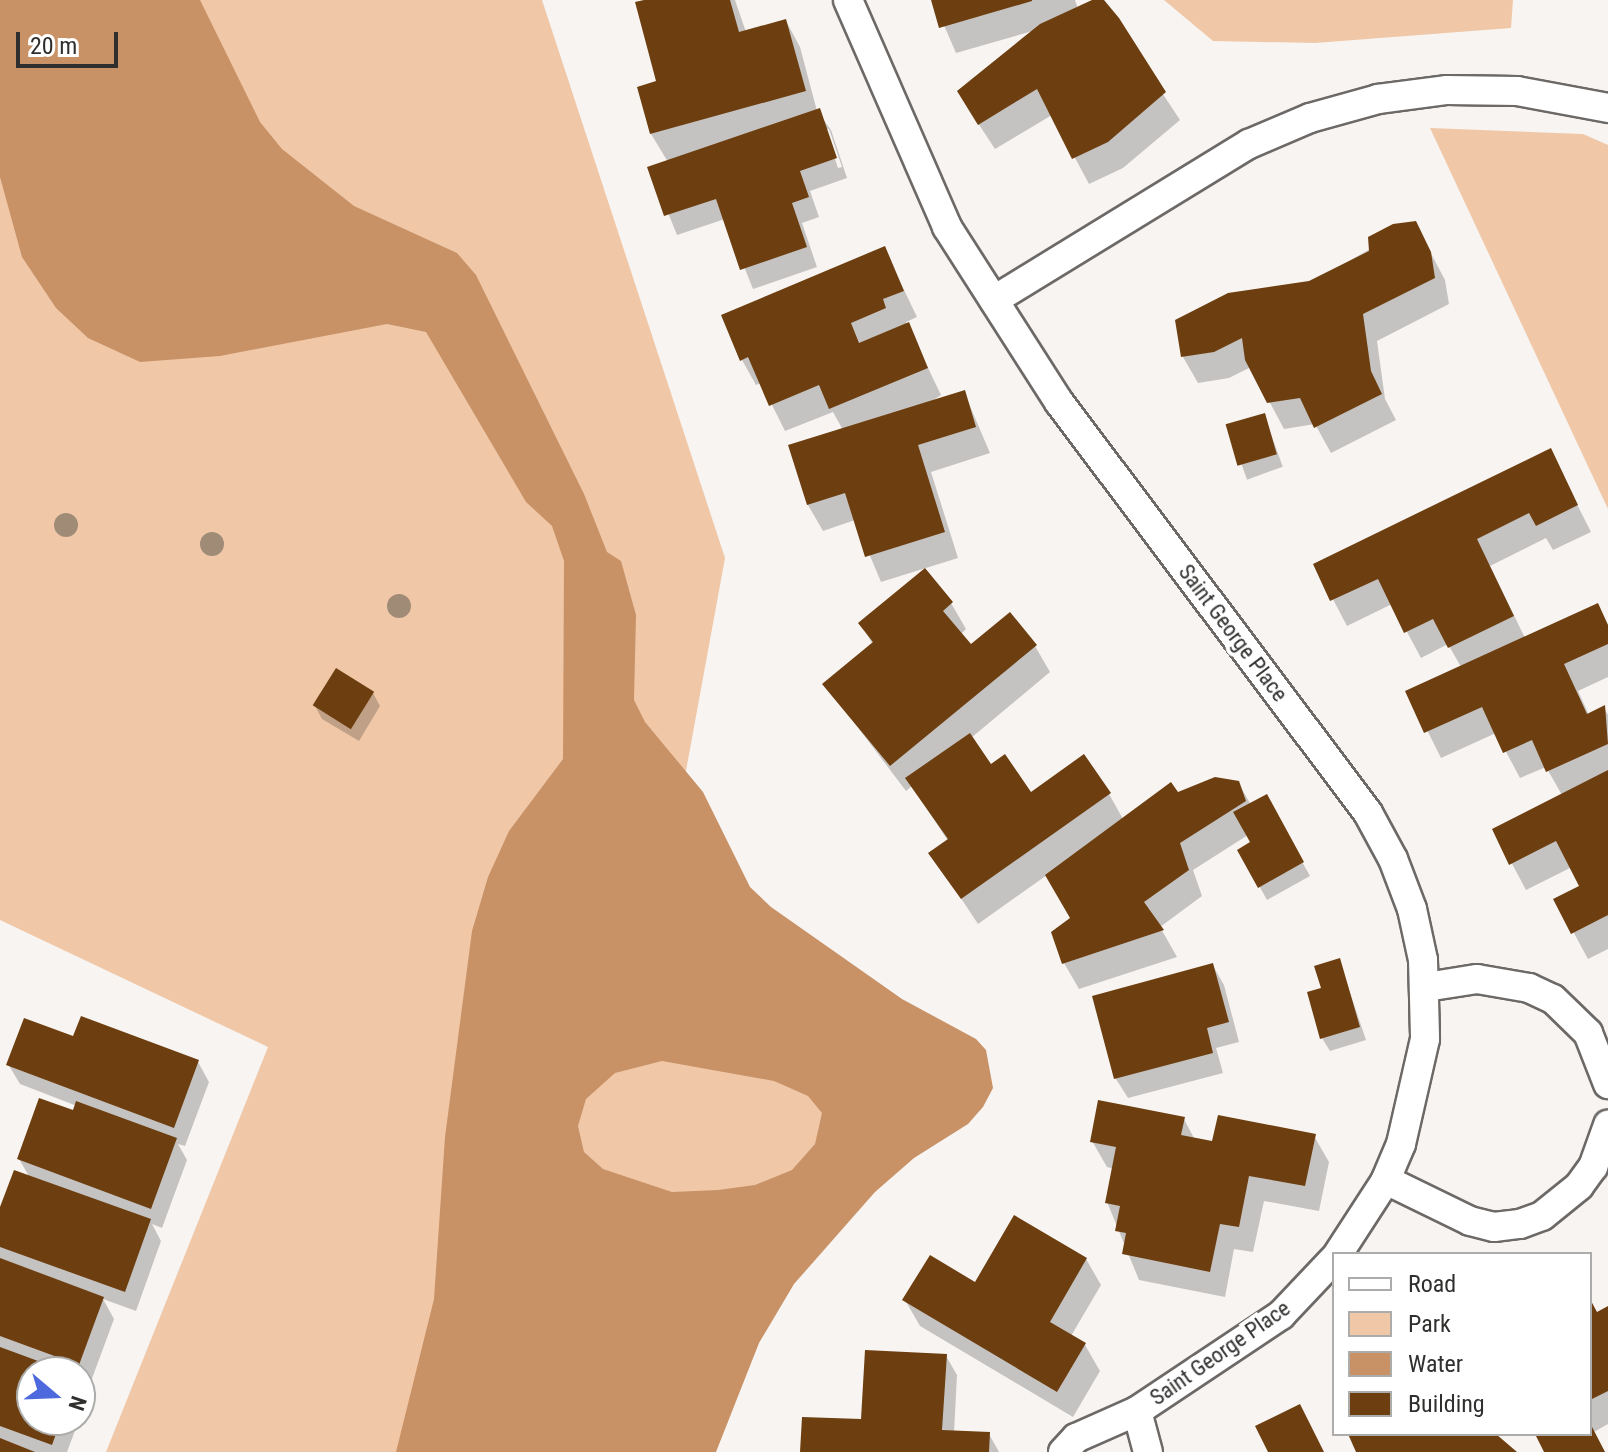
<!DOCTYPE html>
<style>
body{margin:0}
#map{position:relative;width:1608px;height:1452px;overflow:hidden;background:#f7f4f2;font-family:"Roboto Condensed",sans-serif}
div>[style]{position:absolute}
.green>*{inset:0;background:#f0c8a8}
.water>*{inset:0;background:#c89266}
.shadow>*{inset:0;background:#0003;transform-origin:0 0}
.building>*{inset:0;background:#6d3e0f;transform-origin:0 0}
.roads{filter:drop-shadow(2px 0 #6c6967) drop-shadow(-2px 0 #6c6967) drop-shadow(0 2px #6c6967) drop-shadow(0 -2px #6c6967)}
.street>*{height:28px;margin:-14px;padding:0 14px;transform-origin:14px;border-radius:14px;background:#fff}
.trees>*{width:24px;height:24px;margin:-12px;border-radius:50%;background:#a08b77}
span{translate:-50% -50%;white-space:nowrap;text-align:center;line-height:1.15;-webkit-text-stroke:8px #fff;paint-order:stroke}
.street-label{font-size:22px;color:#302f2e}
.legend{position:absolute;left:1332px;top:1252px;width:260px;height:184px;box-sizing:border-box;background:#fff;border:2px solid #acacab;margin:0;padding:10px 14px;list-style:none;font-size:24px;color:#302f2e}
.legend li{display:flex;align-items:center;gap:16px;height:40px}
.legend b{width:40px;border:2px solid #acacab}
.north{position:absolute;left:16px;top:1356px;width:80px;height:80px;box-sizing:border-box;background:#fff;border:2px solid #acacab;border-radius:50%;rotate:109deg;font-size:22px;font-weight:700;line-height:32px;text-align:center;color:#302f2e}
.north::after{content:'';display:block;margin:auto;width:28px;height:36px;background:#4e69dd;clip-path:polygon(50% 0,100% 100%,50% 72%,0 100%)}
.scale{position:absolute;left:16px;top:32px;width:102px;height:36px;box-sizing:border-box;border:4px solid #302f2e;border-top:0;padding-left:10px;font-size:24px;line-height:28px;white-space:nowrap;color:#302f2e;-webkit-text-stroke:6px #fff;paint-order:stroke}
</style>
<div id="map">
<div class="green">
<div style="clip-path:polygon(0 0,542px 0,725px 558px,677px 820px,842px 1144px,681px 1452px,106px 1452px,268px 1047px,0 920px)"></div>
<div style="clip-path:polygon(1164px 0,1513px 0,1511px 28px,1315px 43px,1213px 41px)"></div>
<div style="clip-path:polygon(1430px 128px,1583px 134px,1608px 145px,1608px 509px)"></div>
</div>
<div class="water">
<div style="clip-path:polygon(evenodd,0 0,200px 0,260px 122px,282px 149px,354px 206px,457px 253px,476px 275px,584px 494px,607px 552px,621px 561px,636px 615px,634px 700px,645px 722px,703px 792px,750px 887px,771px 907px,902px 999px,976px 1039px,986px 1050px,993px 1088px,983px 1107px,968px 1124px,914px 1158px,875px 1192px,794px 1284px,759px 1343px,716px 1452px,396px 1452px,434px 1299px,445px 1137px,472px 931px,488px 877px,509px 831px,563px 759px,564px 561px,552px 526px,526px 502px,426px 332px,387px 324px,220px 356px,140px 362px,88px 338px,56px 308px,22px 257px,0 177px,0 0,662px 1061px,774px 1081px,808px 1096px,822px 1113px,815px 1144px,792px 1170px,755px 1185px,718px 1190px,672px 1192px,603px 1169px,584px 1152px,578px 1126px,586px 1099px,615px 1073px,662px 1061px)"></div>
</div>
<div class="shadow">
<div style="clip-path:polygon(evenodd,649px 0,735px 0,746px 32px,786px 21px,800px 47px,817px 111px,831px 130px,847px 178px,810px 191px,819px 217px,802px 223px,817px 267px,753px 289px,725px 219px,677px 235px,650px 168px,668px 162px,651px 134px,658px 83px,649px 0,825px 129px,829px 129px,842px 167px,838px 168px,825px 129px)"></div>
<div style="clip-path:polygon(933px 0,1075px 0,1078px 9px,1101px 0,1180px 120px,1123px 168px,1089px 184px,1052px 115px,995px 149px,974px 117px,1036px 30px,956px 53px)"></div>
<div style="clip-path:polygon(1415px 223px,1445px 280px,1449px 304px,1377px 341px,1385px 399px,1396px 420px,1331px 453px,1315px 424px,1284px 429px,1251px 367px,1229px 378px,1198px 383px,1183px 357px)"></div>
<div style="clip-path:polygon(884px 248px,917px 317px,906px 322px,941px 395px,929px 403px,964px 392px,990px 453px,931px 472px,958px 558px,881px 582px,855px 520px,823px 531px,808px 505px,791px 446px,843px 430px,833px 412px,785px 431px,761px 383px,756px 385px,742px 360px)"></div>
<div style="left:1264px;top:415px;width:55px;height:38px;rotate:70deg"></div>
<div style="clip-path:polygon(1550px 451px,1591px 532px,1553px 550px,1546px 538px,1490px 566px,1525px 638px,1597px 606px,1608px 625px,1608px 677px,1578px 691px,1589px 715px,1604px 708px,1608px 715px,1608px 949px,1588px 959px,1556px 900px,1582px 887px,1572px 867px,1526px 890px,1494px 830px,1562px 795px,1546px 767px,1520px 778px,1496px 733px,1441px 758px,1408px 692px,1461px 667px,1448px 644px,1421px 658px,1392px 604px,1347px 626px,1315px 565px)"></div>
<div style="clip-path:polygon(951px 603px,966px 629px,960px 635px,971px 647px,1035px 646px,1050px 672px,971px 738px,991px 767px,1030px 795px,1109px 794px,1123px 819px,1177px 795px,1238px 782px,1251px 805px,1266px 797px,1310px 876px,1267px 900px,1240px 851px,1252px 843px,1248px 835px,1193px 870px,1202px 896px,1160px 927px,1177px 957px,1079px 989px,1064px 963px,1073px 919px,1047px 875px,978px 924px,931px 853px,948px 841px,912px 786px,906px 791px,825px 684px,873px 645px,861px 624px)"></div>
<div style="clip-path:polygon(373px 693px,380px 706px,359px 741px,322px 719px,315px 706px)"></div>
<div style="clip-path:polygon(1339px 960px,1366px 1040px,1330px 1051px,1322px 1038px,1323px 989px)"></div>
<div style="clip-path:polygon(1213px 966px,1224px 985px,1239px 1042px,1216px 1048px,1223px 1073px,1128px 1098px,1116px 1079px,1095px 998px)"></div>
<div style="clip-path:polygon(74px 1039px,198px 1062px,209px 1082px,185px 1146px,178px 1144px,187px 1160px,162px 1228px,152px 1224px,161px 1241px,136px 1311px,103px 1299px,114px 1319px,90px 1384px,80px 1380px,80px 1372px,32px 1372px,32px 1420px,79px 1420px,67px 1452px,0 1452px,0 1213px,30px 1178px,19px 1159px,77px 1106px,20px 1084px,8px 1064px)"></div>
<div style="clip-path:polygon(1184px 1119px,1195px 1140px,1214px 1144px,1314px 1136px,1329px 1162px,1319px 1211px,1264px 1201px,1253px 1252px,1234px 1249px,1225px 1297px,1139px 1280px,1107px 1202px,1114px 1169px,1107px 1167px,1092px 1141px)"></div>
<div style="clip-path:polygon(1086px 1259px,1101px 1285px,1071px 1336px,1085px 1345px,1100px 1371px,1073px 1417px,920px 1326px,905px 1300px)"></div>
<div style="clip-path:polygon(1590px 1303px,1597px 1315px,1608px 1309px,1608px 1424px,1594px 1432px,1604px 1452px,1547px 1452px,1537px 1434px,1590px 1434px)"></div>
<div style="clip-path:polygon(946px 1356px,957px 1375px,954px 1433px,989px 1434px,999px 1452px,802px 1452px,863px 1422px)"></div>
<div style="clip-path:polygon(80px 1383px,88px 1397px,80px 1417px)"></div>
</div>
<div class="building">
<div style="clip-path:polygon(644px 0,730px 0,739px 32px,786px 19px,806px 91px,650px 134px,637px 87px,656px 81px,635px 2px)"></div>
<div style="clip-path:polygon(931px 0,1032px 0,1032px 1px,939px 28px)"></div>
<div style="clip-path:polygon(1092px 0,1104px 0,1119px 18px,1166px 92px,1108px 142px,1072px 159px,1037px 89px,978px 125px,957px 91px,1040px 24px)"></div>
<div style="clip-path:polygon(820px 108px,837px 158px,800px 171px,809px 197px,792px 203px,807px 247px,740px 270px,716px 199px,664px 216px,647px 167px)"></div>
<div style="clip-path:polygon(1416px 221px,1431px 252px,1435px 278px,1363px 314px,1371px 371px,1382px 394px,1314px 428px,1300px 398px,1267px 403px,1245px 360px,1242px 338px,1214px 352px,1181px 357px,1175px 320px,1228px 293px,1309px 281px,1369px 251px,1368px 237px,1393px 224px)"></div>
<div style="clip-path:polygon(885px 246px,904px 291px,883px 299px,886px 308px,851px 323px,859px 343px,909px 322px,928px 368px,829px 409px,819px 385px,769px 406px,748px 357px,740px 361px,721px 315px)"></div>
<div style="clip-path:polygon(965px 390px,976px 427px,918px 445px,945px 532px,865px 557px,845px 493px,807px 505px,788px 445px)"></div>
<div style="left:1265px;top:413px;width:43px;height:41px;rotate:74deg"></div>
<div style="clip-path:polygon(1551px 448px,1578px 505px,1536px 526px,1529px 513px,1477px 539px,1514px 616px,1448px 648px,1433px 619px,1404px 633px,1378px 579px,1330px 601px,1313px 564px)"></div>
<div style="clip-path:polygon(925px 568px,953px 602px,943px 611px,971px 644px,1010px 612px,1037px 645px,890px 766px,822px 684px,873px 642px,858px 623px)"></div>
<div style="clip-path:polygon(1598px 603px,1608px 625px,1608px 644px,1564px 664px,1587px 714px,1605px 705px,1608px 744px,1546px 772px,1532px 740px,1503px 753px,1482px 707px,1424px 733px,1405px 691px)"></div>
<div style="left:336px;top:668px;width:45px;height:44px;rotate:32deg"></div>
<div style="clip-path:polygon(970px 733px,991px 764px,1005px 754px,1031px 792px,1084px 754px,1111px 793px,961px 899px,928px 853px,948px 839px,905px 778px)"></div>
<div style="clip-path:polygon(1608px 770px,1608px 915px,1571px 934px,1553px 899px,1579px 886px,1556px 841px,1509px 865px,1492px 829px)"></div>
<div style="clip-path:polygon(1215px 777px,1239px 781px,1246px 801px,1180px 843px,1189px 870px,1144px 902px,1164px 930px,1062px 964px,1051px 932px,1070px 918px,1045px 875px,1171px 782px,1178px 792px)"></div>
<div style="clip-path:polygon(1267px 794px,1304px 862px,1258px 888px,1237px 850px,1250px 842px,1233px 812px)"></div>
<div style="clip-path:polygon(1340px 958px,1360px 1027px,1320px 1039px,1307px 992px,1321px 988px,1314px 966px)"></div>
<div style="clip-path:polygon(1213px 963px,1229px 1022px,1207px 1028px,1213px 1053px,1114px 1079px,1092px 996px)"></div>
<div style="clip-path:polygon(81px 1016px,199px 1060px,174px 1128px,6px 1065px,24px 1018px,73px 1036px)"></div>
<div style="clip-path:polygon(39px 1098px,73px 1110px,76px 1101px,177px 1138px,151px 1209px,17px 1159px)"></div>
<div style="clip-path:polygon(1098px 1100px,1185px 1117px,1181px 1135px,1212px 1141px,1218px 1115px,1316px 1134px,1305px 1186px,1249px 1176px,1239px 1227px,1220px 1224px,1210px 1272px,1122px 1254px,1126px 1233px,1115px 1231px,1120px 1206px,1105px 1203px,1116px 1147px,1090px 1142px)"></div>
<div style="clip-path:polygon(14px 1170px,151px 1219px,125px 1292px,0 1247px,0 1207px)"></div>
<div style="clip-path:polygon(1014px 1215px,1087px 1258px,1050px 1322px,1086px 1343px,1057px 1392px,902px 1300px,930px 1255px,975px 1282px)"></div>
<div style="clip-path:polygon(0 1258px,104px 1297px,79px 1365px,0 1336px)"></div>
<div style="clip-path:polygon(1590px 1299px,1597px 1312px,1608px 1306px,1608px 1391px,1590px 1400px)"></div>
<div style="clip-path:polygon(0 1347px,68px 1372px,32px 1372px,32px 1420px,61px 1420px,52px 1445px,0 1426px)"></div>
<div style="clip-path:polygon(865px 1350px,947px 1354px,942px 1430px,990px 1432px,989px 1452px,800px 1452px,802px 1417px,861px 1419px)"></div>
<div style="clip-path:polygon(1300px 1404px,1324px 1452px,1268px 1452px,1255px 1426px)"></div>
<div style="clip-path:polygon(1590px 1423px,1605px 1452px,1544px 1452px,1535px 1434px,1590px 1434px)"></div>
<div style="clip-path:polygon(1348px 1434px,1496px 1434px,1517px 1452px,1356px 1452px)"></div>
<div style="clip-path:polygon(0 1438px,35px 1452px,0 1452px)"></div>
</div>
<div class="roads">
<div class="street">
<div style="left:848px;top:0;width:248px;rotate:66.4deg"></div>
<div style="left:947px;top:227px;width:208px;rotate:57.4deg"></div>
<div style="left:1059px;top:402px;width:514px;rotate:53.06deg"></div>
<div style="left:1368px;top:813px;width:52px;rotate:61.5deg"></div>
<div style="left:1393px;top:859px;width:53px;rotate:69.2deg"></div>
<div style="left:1412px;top:909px;width:52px;rotate:77.8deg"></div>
<div style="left:1423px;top:960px;width:79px;rotate:88.5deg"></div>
<div style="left:1425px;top:1039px;width:108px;rotate:102.9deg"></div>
<div style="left:1401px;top:1144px;width:39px;rotate:113deg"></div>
<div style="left:1386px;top:1180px;width:88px;rotate:123deg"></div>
<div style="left:994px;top:300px;width:299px;rotate:-31.5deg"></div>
<div style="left:1249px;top:144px;width:66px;rotate:-23.1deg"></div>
<div style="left:1310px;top:118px;width:71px;rotate:-15.6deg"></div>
<div style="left:1378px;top:99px;width:70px;rotate:-7.4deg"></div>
<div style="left:1447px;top:90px;width:70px;rotate:0.8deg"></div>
<div style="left:1517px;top:91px;width:93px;rotate:10.6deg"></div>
<div style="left:1426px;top:987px;width:52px;rotate:-8.9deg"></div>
<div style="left:1477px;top:979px;width:53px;rotate:9.8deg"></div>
<div style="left:1529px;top:988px;width:26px;rotate:25deg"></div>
<div style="left:1553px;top:999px;width:49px;rotate:44.2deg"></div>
<div style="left:1588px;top:1033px;width:55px;rotate:68.6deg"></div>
<div style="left:1386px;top:1180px;width:93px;rotate:26deg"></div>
<div style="left:1470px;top:1221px;width:25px;rotate:14deg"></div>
<div style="left:1494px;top:1227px;width:26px;rotate:-7deg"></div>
<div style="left:1520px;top:1224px;width:23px;rotate:-20deg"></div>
<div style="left:1542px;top:1216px;width:48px;rotate:-39deg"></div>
<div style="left:1579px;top:1186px;width:24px;rotate:-54deg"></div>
<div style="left:1593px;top:1167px;width:45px;rotate:-70.3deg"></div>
<div style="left:1137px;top:1411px;width:173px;rotate:-33.7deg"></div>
<div style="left:1281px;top:1315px;width:77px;rotate:-46.6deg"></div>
<div style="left:1063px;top:1452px;width:19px;rotate:-47deg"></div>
<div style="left:1076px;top:1438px;width:67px;rotate:-23.9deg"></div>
<div style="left:1137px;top:1411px;width:42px;rotate:75deg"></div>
</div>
</div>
<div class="trees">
<div style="left:66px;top:525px"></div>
<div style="left:212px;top:544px"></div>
<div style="left:399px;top:606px"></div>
</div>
<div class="street-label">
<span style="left:1233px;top:633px;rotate:53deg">Saint George Place</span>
<span style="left:1220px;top:1353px;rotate:-35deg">Saint George Place</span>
</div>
<ul class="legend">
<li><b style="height:10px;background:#fff"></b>Road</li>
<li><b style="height:22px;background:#f0c8a8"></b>Park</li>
<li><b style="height:22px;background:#c89266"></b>Water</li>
<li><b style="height:22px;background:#6d3e0f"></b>Building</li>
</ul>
<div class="north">N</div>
<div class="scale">20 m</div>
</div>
